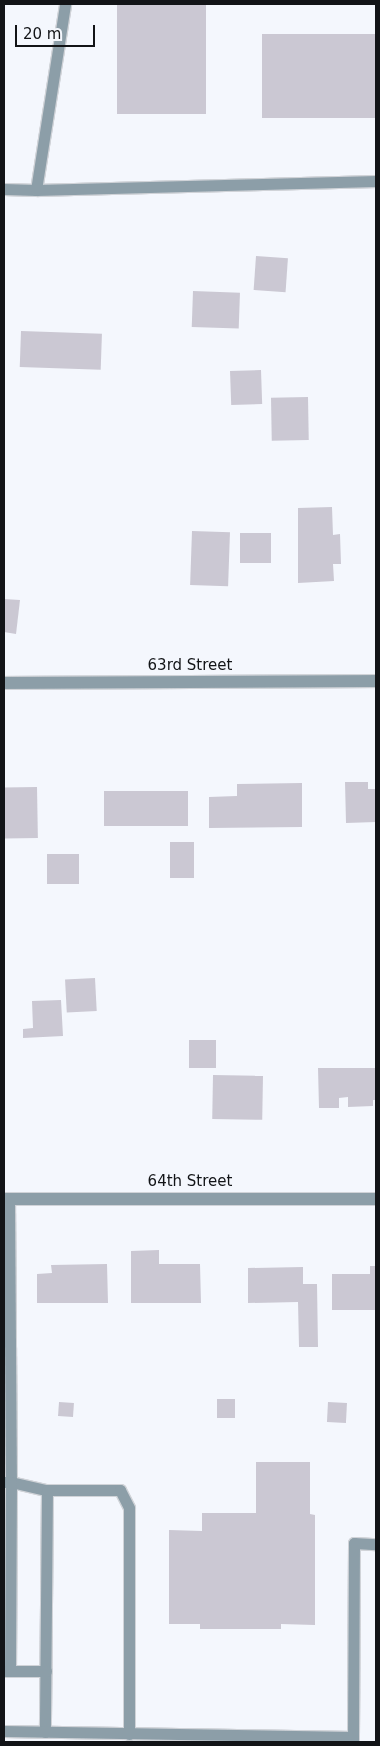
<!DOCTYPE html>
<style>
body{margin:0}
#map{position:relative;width:380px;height:1746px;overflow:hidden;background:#f4f7fd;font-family:"DejaVu Sans",sans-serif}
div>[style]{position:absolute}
.building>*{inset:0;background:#cbc8d3;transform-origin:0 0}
.roads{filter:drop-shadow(1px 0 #d0d3d8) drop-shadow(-1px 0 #d0d3d8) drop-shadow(0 1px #d0d3d8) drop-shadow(0 -1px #d0d3d8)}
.service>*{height:11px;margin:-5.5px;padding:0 5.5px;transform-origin:5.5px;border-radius:5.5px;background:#8c9ea8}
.minor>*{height:12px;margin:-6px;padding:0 6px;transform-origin:6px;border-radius:6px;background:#8c9ea8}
span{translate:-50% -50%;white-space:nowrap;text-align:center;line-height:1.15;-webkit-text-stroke:5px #f4f7fd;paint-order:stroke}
.street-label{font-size:15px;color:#121417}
.frame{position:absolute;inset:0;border:5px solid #121417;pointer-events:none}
.scale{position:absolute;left:15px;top:25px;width:80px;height:22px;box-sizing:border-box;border:2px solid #121417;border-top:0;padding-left:6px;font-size:15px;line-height:18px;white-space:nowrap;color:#121417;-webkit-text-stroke:4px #f4f7fd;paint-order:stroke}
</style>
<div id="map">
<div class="building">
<div style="left:117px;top:4px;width:89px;height:110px"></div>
<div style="left:376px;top:34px;width:84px;height:114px;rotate:90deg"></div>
<div style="left:256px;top:256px;width:32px;height:34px;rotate:4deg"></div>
<div style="left:193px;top:291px;width:47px;height:36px;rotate:2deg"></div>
<div style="left:21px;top:331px;width:81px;height:36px;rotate:2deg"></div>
<div style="left:261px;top:370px;width:34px;height:31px;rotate:88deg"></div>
<div style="left:308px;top:397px;width:43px;height:37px;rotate:89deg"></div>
<div style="clip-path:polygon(332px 507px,333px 535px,340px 534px,341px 564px,333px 564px,334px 581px,298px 583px,298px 508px)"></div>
<div style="left:192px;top:531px;width:38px;height:54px;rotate:2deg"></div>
<div style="left:240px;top:533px;width:31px;height:30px"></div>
<div style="clip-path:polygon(4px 599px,20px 600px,16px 634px,4px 632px)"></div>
<div style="clip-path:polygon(345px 782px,368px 782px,368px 789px,376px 789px,376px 822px,346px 823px)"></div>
<div style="clip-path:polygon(302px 783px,302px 827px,209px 828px,209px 797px,237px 796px,237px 784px)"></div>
<div style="left:37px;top:787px;width:51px;height:33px;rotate:89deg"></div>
<div style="left:188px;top:791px;width:35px;height:84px;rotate:90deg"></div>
<div style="left:170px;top:842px;width:24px;height:36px"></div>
<div style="left:79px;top:854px;width:30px;height:32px;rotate:90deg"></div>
<div style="left:95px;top:978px;width:33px;height:30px;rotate:87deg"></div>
<div style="clip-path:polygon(61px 1000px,63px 1036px,23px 1038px,23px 1029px,33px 1028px,32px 1001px)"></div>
<div style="left:216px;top:1040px;width:28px;height:27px;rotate:90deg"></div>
<div style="clip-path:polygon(318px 1068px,375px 1068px,376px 1100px,373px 1100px,373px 1106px,348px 1107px,348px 1097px,339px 1098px,339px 1108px,319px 1108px)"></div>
<div style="left:213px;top:1075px;width:50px;height:44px;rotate:1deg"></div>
<div style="clip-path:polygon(159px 1250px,159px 1264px,200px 1264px,201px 1303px,131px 1303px,131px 1251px)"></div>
<div style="clip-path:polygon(107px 1264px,108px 1303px,37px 1303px,37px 1274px,52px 1273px,51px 1265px)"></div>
<div style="clip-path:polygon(370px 1266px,376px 1266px,376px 1310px,332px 1310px,332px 1274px,370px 1274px)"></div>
<div style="clip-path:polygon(303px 1267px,303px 1284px,317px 1284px,318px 1347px,299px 1347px,298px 1302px,248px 1303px,248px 1268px)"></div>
<div style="left:235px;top:1399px;width:19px;height:18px;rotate:90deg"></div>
<div style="left:59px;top:1402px;width:15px;height:14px;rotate:4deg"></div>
<div style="left:328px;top:1402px;width:19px;height:20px;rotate:3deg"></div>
<div style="clip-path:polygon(256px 1462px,310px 1462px,310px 1514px,315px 1515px,315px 1625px,281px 1624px,281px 1629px,200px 1629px,200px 1624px,169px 1624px,169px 1530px,202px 1531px,202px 1513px,256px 1513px)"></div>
</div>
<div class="roads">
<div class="service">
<div style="left:4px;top:189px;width:32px;rotate:2deg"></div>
<div style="left:36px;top:190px;width:340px;rotate:-1.5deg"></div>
<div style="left:36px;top:190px;width:188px;rotate:-81.1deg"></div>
<div style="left:9px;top:1199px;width:283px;rotate:89.6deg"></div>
<div style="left:11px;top:1482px;width:37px;rotate:13deg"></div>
<div style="left:47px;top:1490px;width:242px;rotate:90.5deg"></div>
<div style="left:5px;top:1482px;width:6px"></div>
<div style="left:11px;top:1482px;width:189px;rotate:90.3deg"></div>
<div style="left:47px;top:1490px;width:73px"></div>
<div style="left:120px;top:1490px;width:20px;rotate:63deg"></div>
<div style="left:129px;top:1508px;width:226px;rotate:90deg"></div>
<div style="left:4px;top:1671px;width:42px"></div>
<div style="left:4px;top:1731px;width:349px;rotate:1deg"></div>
<div style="left:353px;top:1737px;width:5px;rotate:90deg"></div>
<div style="left:353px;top:1737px;width:194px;rotate:-89.7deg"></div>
<div style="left:354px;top:1543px;width:22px;rotate:3deg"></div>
</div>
<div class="minor">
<div style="left:4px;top:683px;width:372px;rotate:-0.3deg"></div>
<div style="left:4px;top:1199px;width:372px"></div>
</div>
</div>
<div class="street-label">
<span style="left:190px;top:666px">63rd Street</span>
<span style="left:190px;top:1182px">64th Street</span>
</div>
<div class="frame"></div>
<div class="scale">20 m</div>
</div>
